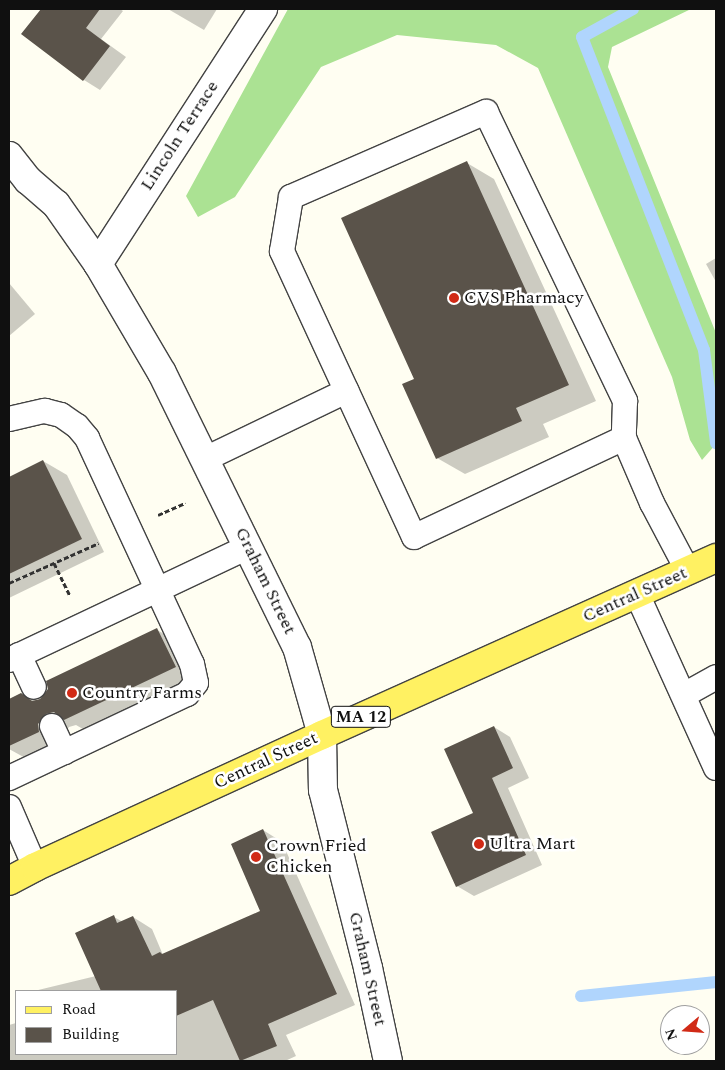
<!DOCTYPE html>
<style>
body{margin:0}
#map{position:relative;width:725px;height:1070px;overflow:hidden;background:#fffef2;font-family:Spectral,serif}
div>[style]{position:absolute}
.forest>*{inset:0;background:#abe293}
.shadow>*{inset:0;background:#0003}
.stream>*{height:12px;margin:-6px;padding:0 6px;transform-origin:6px;border-radius:6px;background:#b0d5fd}
.building>*{inset:0;background:#5a534a}
.path>*{height:3px;margin-top:-1.5px;transform-origin:0;background:repeating-linear-gradient(90deg,#323232 0 5px,transparent 0 7.5px)}
.roads{filter:drop-shadow(1px 0 #434343) drop-shadow(-1px 0 #434343) drop-shadow(0 1px #434343) drop-shadow(0 -1px #434343)}
.service>*{height:24px;margin:-12px;padding:0 12px;transform-origin:12px;border-radius:12px;background:#fff}
.minor>*{height:28px;margin:-14px;padding:0 14px;transform-origin:14px;border-radius:14px;background:#fff}
.primary>*{height:28px;margin:-14px;padding:0 14px;transform-origin:14px;border-radius:14px;background:#fff162}
.dots>*{width:14px;height:14px;translate:-50% -50%;box-sizing:border-box;border:2px solid #fff;border-radius:50%}
span{translate:-50% -50%;white-space:nowrap;text-align:center;line-height:1.15;-webkit-text-stroke:5px #fff;paint-order:stroke}
.shield-label span{padding:1px 4px;background:#fff;border:1px solid;border-radius:4px;-webkit-text-stroke-width:0}
.shield-label{font-size:16px;color:#101010;font-weight:700}
.street-label{font-size:18px;color:#101010}
.poi-label{font-size:18px;color:#101010}
.left{translate:0 -50%;text-align:left}
.frame{position:absolute;inset:0;border:10px solid #101010;pointer-events:none}
.legend{position:absolute;left:15px;top:990px;width:162px;height:65px;box-sizing:border-box;background:#fff;border:1px solid #9f9f9f;margin:0;padding:6px 9px;list-style:none;font-size:15px;color:#101010}
.legend li{display:flex;align-items:center;gap:10px;height:25px}
.legend b{width:25px;border:1px solid #9f9f9f}
.north{position:absolute;left:660px;top:1005px;width:50px;height:50px;box-sizing:border-box;background:#fff;border:1px solid #9f9f9f;border-radius:50%;rotate:252deg;font-size:14px;font-weight:700;line-height:20px;text-align:center;color:#101010}
.north::after{content:'';display:block;margin:auto;width:18px;height:22px;background:#d12a16;clip-path:polygon(50% 0,100% 100%,50% 72%,0 100%)}
</style>
<div id="map">
<div class="forest">
<div style="clip-path:polygon(288px 9px,691px 9px,612px 47px,608px 67px,716px 333px,716px 444px,702px 460px,690px 440px,672px 377px,538px 68px,496px 45px,397px 35px,321px 67px,235px 197px,198px 217px,186px 196px)"></div>
</div>
<div class="shadow">
<div style="clip-path:polygon(43px 9px,120px 9px,123px 11px,101px 39px,126px 57px,100px 90px,84px 80px,23px 34px)"></div>
<div style="clip-path:polygon(168px 9px,217px 9px,204px 30px)"></div>
<div style="clip-path:polygon(467px 163px,494px 179px,596px 401px,543px 424px,549px 437px,465px 474px,437px 458px,416px 379px)"></div>
<div style="clip-path:polygon(716px 258px,716px 282px,706px 264px)"></div>
<div style="clip-path:polygon(9px 283px,35px 314px,9px 336px)"></div>
<div style="clip-path:polygon(43px 461px,67px 475px,104px 552px,9px 598px,9px 478px)"></div>
<div style="clip-path:polygon(157px 630px,180px 643px,198px 681px,88px 732px,76px 725px,69px 727px,61px 738px,29px 760px,9px 749px,9px 700px,21px 694px,32px 700px,40px 701px,47px 695px,48px 682px)"></div>
<div style="clip-path:polygon(494px 727px,510px 737px,529px 778px,508px 788px,542px 865px,474px 896px,457px 886px)"></div>
<div style="clip-path:polygon(263px 830px,282px 842px,355px 1005px,286px 1035px,296px 1056px,285px 1061px,9px 1061px,9px 1025px,16px 1023px,16px 1054px,176px 1054px,176px 991px,34px 991px,96px 976px,114px 917px,123px 922px,133px 917px,152px 929px,163px 955px,261px 912px)"></div>
</div>
<div class="stream">
<div style="left:633px;top:9px;width:58px;rotate:151.2deg"></div>
<div style="left:582px;top:37px;width:336px;rotate:68.7deg"></div>
<div style="left:704px;top:350px;width:94px;rotate:82.6deg"></div>
<div style="left:581px;top:996px;width:136px;rotate:-5.9deg"></div>
</div>
<div class="building">
<div style="clip-path:polygon(41px 9px,100px 9px,86px 28px,110px 46px,83px 81px,21px 34px)"></div>
<div style="clip-path:polygon(467px 161px,569px 385px,516px 408px,522px 421px,436px 459px,402px 384px,414px 379px,341px 218px)"></div>
<div style="clip-path:polygon(43px 460px,82px 539px,9px 574px,9px 477px)"></div>
<div style="clip-path:polygon(157px 628px,176px 667px,64px 720px,54px 712px,46px 714px,38px 724px,39px 732px,9px 746px,9px 699px,21px 693px,32px 701px,40px 699px,48px 689px,46px 681px)"></div>
<div style="clip-path:polygon(494px 726px,513px 768px,492px 778px,526px 855px,456px 887px,431px 832px,473px 813px,444px 749px)"></div>
<div style="clip-path:polygon(263px 829px,337px 994px,268px 1024px,277px 1046px,240px 1061px,213px 1000px,176px 1016px,176px 991px,101px 991px,75px 933px,114px 915px,117px 923px,133px 916px,152px 956px,160px 952px,162px 954px,260px 911px,231px 844px)"></div>
</div>
<div class="path">
<div style="left:158px;top:515px;width:30px;rotate:-24deg"></div>
<div style="left:54px;top:563px;width:37px;rotate:64deg"></div>
<div style="left:9px;top:583px;width:98px;rotate:-24deg"></div>
</div>
<div class="roads">
<div class="service">
<div style="left:9px;top:419px;width:37px;rotate:-13deg"></div>
<div style="left:45px;top:411px;width:16px;rotate:14deg"></div>
<div style="left:61px;top:415px;width:19px;rotate:35deg"></div>
<div style="left:77px;top:426px;width:16px;rotate:50deg"></div>
<div style="left:87px;top:438px;width:249px;rotate:65.1deg"></div>
<div style="left:192px;top:664px;width:19px;rotate:78deg"></div>
<div style="left:196px;top:683px;width:14px;rotate:129deg"></div>
<div style="left:187px;top:694px;width:197px;rotate:154.7deg"></div>
<div style="left:624px;top:438px;width:232px;rotate:154.8deg"></div>
<div style="left:414px;top:537px;width:315px;rotate:-114.8deg"></div>
<div style="left:282px;top:251px;width:55px;rotate:-80.5deg"></div>
<div style="left:291px;top:197px;width:213px;rotate:-23.6deg"></div>
<div style="left:486px;top:112px;width:321px;rotate:64.3deg"></div>
<div style="left:625px;top:401px;width:37px;rotate:92deg"></div>
<div style="left:624px;top:438px;width:71px;rotate:66.7deg"></div>
<div style="left:652px;top:503px;width:77px;rotate:62.1deg"></div>
<div style="left:205px;top:459px;width:157px;rotate:-25.7deg"></div>
<div style="left:637px;top:594px;width:191px;rotate:65.6deg"></div>
<div style="left:19px;top:655px;width:35px;rotate:65deg"></div>
<div style="left:9px;top:660px;width:264px;rotate:-25.3deg"></div>
<div style="left:684px;top:695px;width:37px;rotate:-29deg"></div>
<div style="left:52px;top:726px;width:29px;rotate:65deg"></div>
<div style="left:9px;top:807px;width:65px;rotate:66.6deg"></div>
</div>
<div class="minor">
<div style="left:9px;top:156px;width:31px;rotate:52deg"></div>
<div style="left:28px;top:180px;width:37px;rotate:41deg"></div>
<div style="left:56px;top:204px;width:73px;rotate:55deg"></div>
<div style="left:98px;top:264px;width:126px;rotate:59.6deg"></div>
<div style="left:162px;top:373px;width:305px;rotate:63.8deg"></div>
<div style="left:297px;top:647px;width:91px;rotate:74.1deg"></div>
<div style="left:322px;top:735px;width:55px;rotate:89deg"></div>
<div style="left:323px;top:790px;width:184px;rotate:75.8deg"></div>
<div style="left:368px;top:968px;width:95px;rotate:77.9deg"></div>
<div style="left:98px;top:264px;width:304px;rotate:-57.1deg"></div>
</div>
<div class="primary">
<div style="left:9px;top:881px;width:30px;rotate:-28deg"></div>
<div style="left:35px;top:867px;width:316px;rotate:-24.7deg"></div>
<div style="left:322px;top:735px;width:432px;rotate:-24.2deg"></div>
</div>
</div>
<div class="dots">
<div style="left:454px;top:298px;background:#d12a16"></div>
<div style="left:72px;top:693px;background:#d12a16"></div>
<div style="left:479px;top:844px;background:#d12a16"></div>
<div style="left:256px;top:857px;background:#d12a16"></div>
</div>
<div class="shield-label">
<span style="left:361px;top:717px">MA 12</span>
</div>
<div class="street-label">
<span style="left:180px;top:136px;rotate:-57deg">Lincoln Terrace</span>
<span style="left:265px;top:581px;rotate:64deg">Graham Street</span>
<span style="left:635px;top:595px;rotate:-24deg">Central Street</span>
<span style="left:266px;top:761px;rotate:-25deg">Central Street</span>
<span style="left:367px;top:969px;rotate:77deg">Graham Street</span>
</div>
<div class="poi-label">
<span class="left" style="left:464px;top:298px">CVS Pharmacy</span>
<span class="left" style="left:82px;top:693px">Country Farms</span>
<span class="left" style="left:489px;top:844px">Ultra Mart</span>
<span class="left" style="left:266px;top:857px">Crown Fried<br>Chicken</span>
</div>
<div class="frame"></div>
<ul class="legend">
<li><b style="height:6px;background:#fff162"></b>Road</li>
<li><b style="height:14px;background:#5a534a"></b>Building</li>
</ul>
<div class="north">N</div>
</div>
